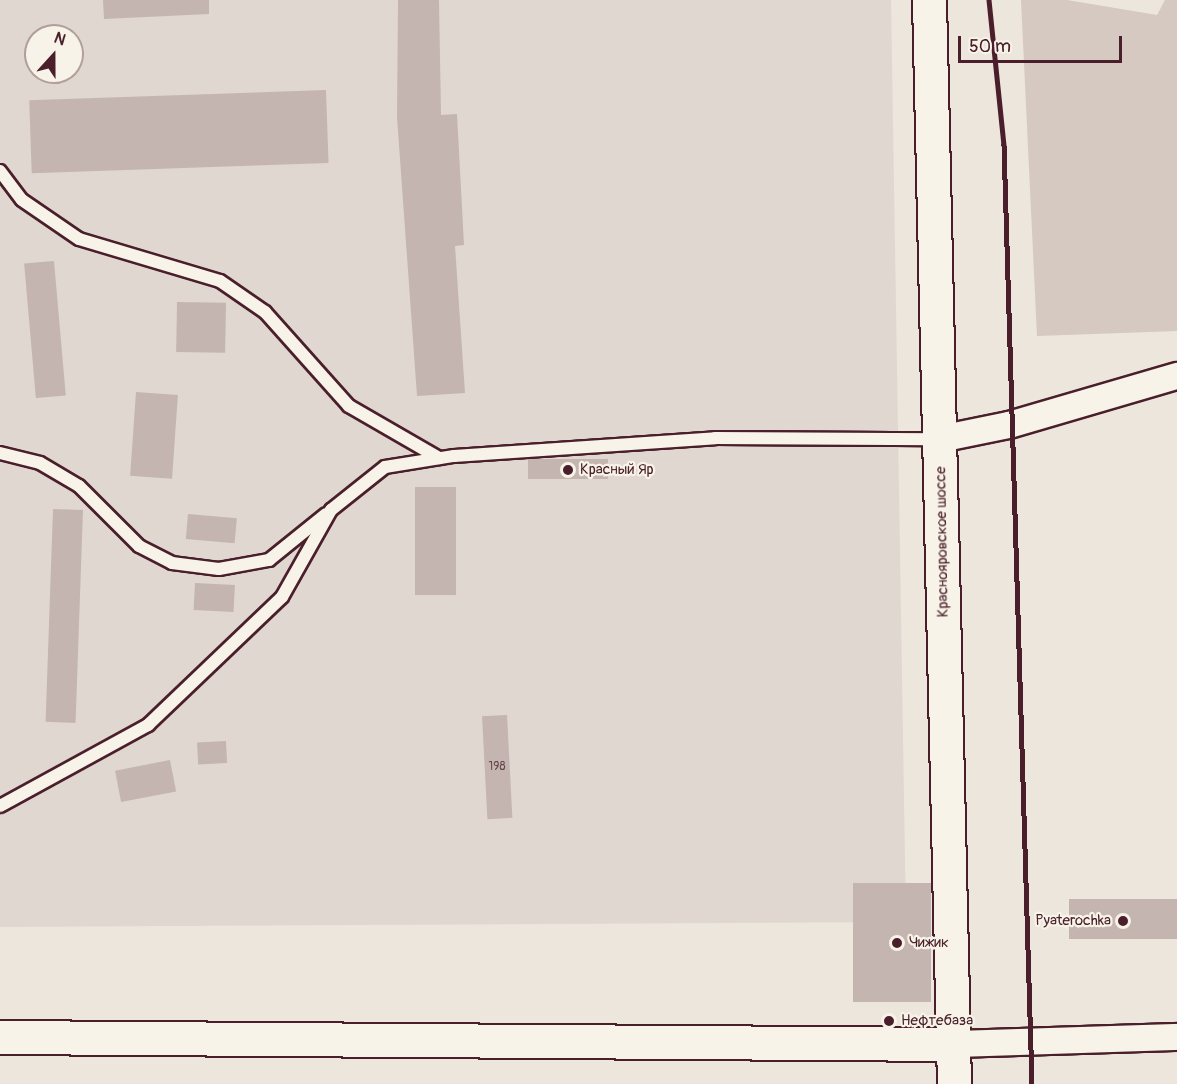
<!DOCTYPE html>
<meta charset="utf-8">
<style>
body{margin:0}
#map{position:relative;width:1177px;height:1084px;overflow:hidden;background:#ece6dd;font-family:Pangolin,sans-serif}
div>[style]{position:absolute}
.built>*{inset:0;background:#e0d7d0}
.green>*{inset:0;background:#d5c9c2}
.building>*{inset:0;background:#c4b5b0;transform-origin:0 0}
.roads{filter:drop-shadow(2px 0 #4a1f2b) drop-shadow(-2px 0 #4a1f2b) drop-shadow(0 2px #4a1f2b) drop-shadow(0 -2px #4a1f2b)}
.lane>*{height:12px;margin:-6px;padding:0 6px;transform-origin:6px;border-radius:6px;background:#f7f3e8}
.street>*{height:26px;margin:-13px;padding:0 13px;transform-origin:13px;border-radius:13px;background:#f7f3e8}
.secondary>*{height:33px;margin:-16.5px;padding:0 16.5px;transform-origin:16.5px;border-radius:16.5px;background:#f7f3e8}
.rail>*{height:4.5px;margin:-2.25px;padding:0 2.25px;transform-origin:2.25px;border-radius:2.25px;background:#4a1f2b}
.dots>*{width:16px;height:16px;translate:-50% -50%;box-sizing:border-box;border:3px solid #f7f3e8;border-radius:50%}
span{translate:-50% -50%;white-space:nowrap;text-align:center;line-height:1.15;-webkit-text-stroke:4.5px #f7f3e8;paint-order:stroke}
.number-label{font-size:12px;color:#68444c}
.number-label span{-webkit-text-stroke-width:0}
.poi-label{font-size:15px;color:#4a1f2b}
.left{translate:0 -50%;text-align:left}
.right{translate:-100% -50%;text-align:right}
.street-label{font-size:15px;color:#4a1f2b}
.north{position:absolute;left:24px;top:24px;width:60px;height:60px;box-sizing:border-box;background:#f7f3e8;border:2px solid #b29e9c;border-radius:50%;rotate:21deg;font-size:16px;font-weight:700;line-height:24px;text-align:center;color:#4a1f2b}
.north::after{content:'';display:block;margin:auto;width:21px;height:27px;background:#4a1f2b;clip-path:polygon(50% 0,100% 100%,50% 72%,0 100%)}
.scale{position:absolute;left:958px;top:36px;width:164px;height:27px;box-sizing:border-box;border:3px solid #4a1f2b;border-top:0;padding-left:8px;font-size:18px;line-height:21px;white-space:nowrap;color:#4a1f2b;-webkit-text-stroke:4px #f7f3e8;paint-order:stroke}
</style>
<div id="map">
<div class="built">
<div style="clip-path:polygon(evenodd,0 0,891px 0,906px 922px,0 927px,0 0,36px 36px,72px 36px,72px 72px,36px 72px,36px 36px)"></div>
</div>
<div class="green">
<div style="clip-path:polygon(1021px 0,1067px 0,1157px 15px,1165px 0,1177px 0,1177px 331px,1037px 336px)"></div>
</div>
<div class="building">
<div style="clip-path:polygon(103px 0,209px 0,209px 14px,104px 19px)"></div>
<div style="clip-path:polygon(398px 0,439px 0,441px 115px,457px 114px,464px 245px,455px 246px,465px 393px,417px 396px,397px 117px)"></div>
<div style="left:326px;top:90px;width:73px;height:297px;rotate:88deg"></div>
<div style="left:54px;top:261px;width:135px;height:30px;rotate:85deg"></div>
<div style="left:177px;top:302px;width:49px;height:50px;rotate:1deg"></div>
<div style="left:136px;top:392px;width:42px;height:84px;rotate:4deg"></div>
<div style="left:608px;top:459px;width:20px;height:80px;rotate:90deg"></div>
<div style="left:415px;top:487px;width:41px;height:108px"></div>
<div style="left:53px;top:509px;width:30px;height:213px;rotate:2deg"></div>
<div style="left:188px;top:514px;width:49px;height:25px;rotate:5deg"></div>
<div style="left:195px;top:583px;width:40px;height:27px;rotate:3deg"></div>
<div style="left:507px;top:715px;width:103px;height:25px;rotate:87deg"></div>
<div style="left:226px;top:741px;width:22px;height:29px;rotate:87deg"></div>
<div style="left:170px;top:760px;width:32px;height:56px;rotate:79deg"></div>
<div style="left:853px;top:883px;width:78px;height:119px"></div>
<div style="left:1177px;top:899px;width:40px;height:108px;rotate:90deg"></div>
</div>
<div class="roads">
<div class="lane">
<div style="left:0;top:171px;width:36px;rotate:53deg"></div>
<div style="left:22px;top:200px;width:69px;rotate:34.4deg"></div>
<div style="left:79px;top:239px;width:147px;rotate:16.6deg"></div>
<div style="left:220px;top:281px;width:55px;rotate:34.6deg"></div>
<div style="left:265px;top:312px;width:126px;rotate:48.2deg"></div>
<div style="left:349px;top:406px;width:104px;rotate:30deg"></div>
<div style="left:0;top:453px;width:41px;rotate:14deg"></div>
<div style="left:40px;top:463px;width:45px;rotate:30.5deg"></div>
<div style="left:79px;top:486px;width:85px;rotate:45deg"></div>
<div style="left:139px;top:546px;width:37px;rotate:27deg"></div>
<div style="left:172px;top:563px;width:47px;rotate:7.3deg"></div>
<div style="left:219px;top:569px;width:51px;rotate:-10.2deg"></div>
<div style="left:269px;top:560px;width:73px;rotate:-38.9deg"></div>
<div style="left:0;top:806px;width:169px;rotate:-28.7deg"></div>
<div style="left:148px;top:725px;width:185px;rotate:-43.7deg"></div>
<div style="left:282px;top:597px;width:100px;rotate:-60.6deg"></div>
<div style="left:331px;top:510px;width:69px;rotate:-38.5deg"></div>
<div style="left:385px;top:467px;width:70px;rotate:-9.1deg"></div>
<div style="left:454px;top:456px;width:262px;rotate:-3.9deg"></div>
<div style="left:715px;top:438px;width:222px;rotate:0.3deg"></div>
</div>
<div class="street">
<div style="left:940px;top:439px;width:70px;rotate:-11.5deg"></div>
<div style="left:1009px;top:425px;width:175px;rotate:-16.3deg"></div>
<div style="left:954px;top:1044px;width:223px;rotate:-1.8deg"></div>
</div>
<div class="secondary">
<div style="left:929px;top:0;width:1084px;rotate:88.68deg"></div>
<div style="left:0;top:1037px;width:954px;rotate:0.42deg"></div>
</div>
</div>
<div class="rail">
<div style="left:989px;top:0;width:146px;rotate:84.1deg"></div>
<div style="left:1004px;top:145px;width:939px;rotate:88.29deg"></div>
</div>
<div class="dots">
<div style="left:568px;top:470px;background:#4a1f2b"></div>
<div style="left:1123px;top:921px;background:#4a1f2b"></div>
<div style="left:897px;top:943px;background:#4a1f2b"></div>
<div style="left:889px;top:1021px;background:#4a1f2b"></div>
</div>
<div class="number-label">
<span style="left:497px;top:767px">198</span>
</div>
<div class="poi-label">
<span class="left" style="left:580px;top:470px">Красный Яр</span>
<span class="right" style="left:1111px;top:921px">Pyaterochka</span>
<span class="left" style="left:909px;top:943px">Чижик</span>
<span class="left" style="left:901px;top:1021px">Нефтебаза</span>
</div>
<div class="street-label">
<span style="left:942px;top:542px;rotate:-91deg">Краснояровское шоссе</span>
</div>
<div class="north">N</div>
<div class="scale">50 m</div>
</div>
